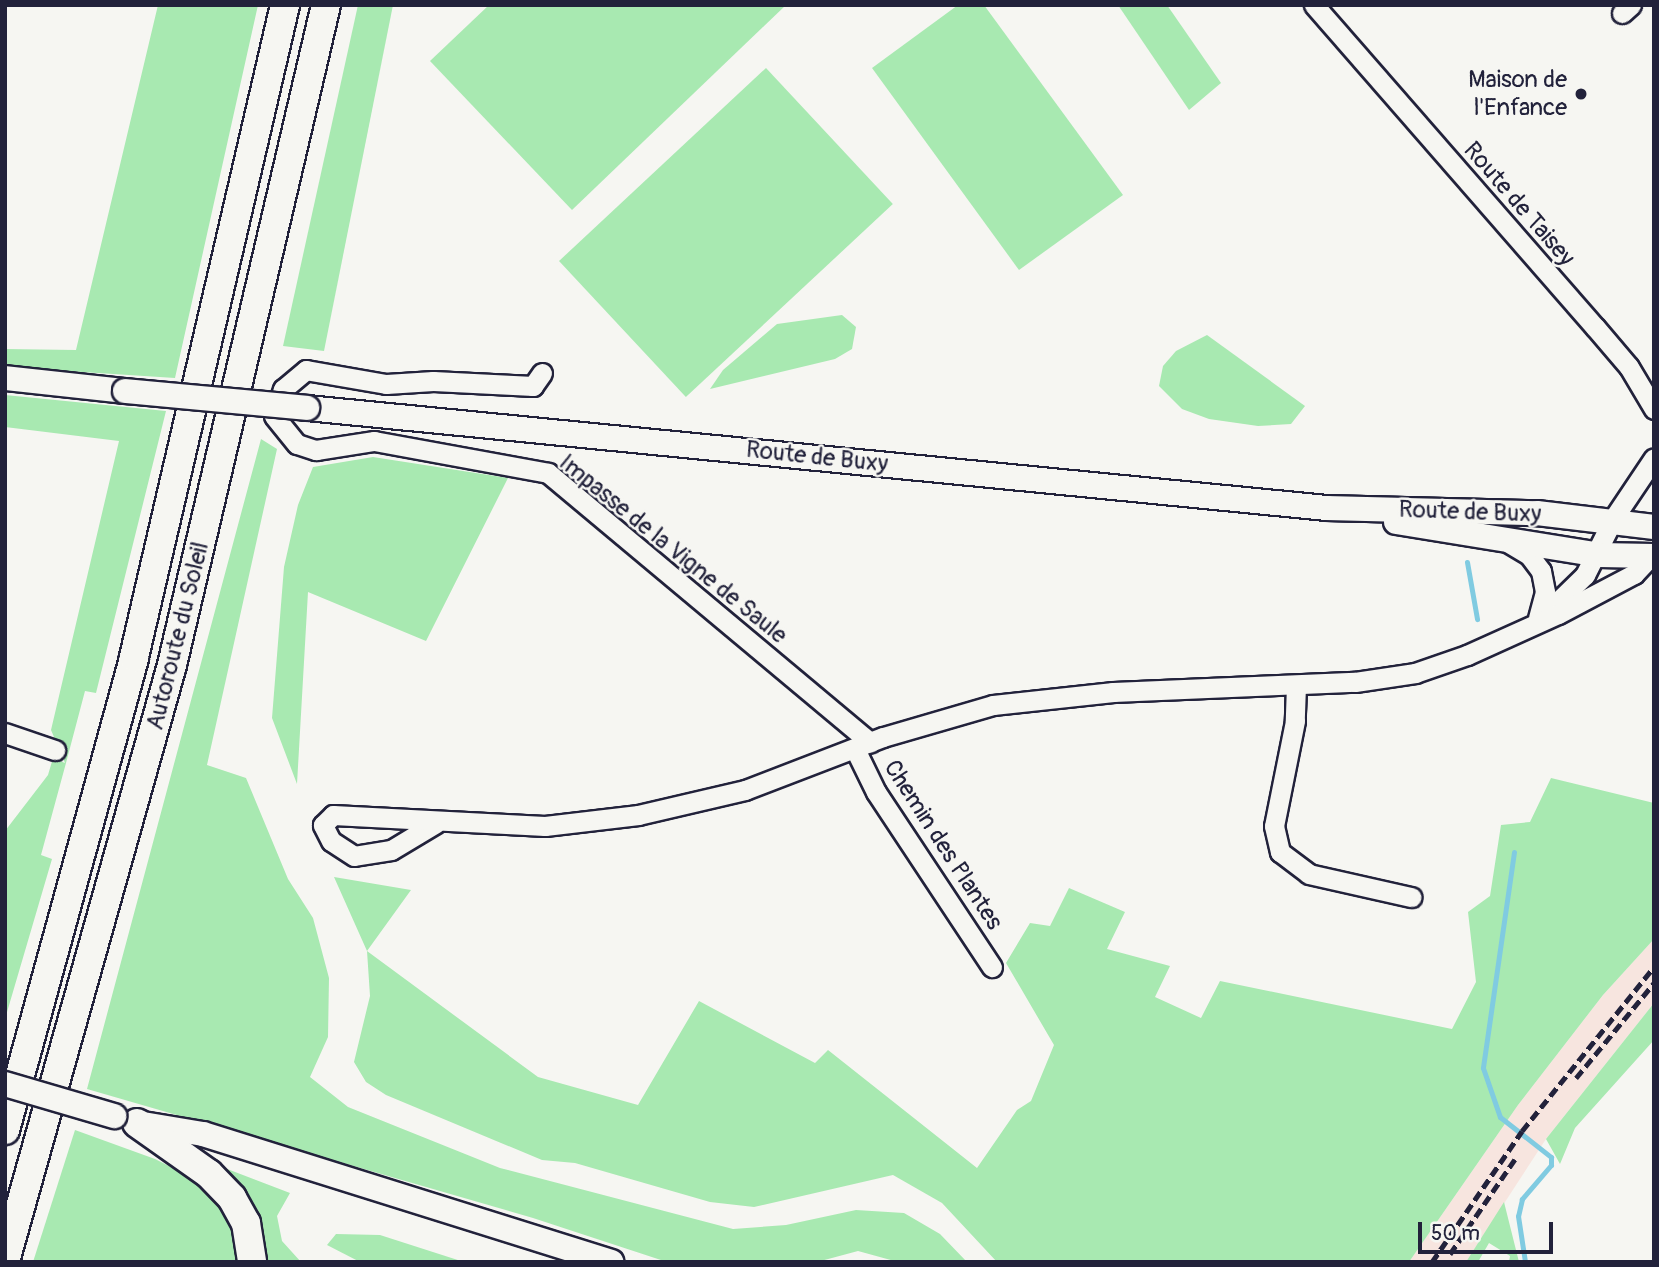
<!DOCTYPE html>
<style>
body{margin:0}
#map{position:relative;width:1659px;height:1267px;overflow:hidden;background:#f6f6f2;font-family:Pangolin,sans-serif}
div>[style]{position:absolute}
.built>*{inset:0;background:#f7e5df}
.green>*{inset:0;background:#a8e9b1;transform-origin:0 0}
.stream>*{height:5px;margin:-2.5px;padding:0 2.5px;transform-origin:2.5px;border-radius:2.5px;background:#80cbe1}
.roads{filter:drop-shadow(2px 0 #22223b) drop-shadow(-2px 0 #22223b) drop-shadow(0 2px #22223b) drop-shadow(0 -2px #22223b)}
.minor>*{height:19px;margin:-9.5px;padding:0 9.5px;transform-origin:9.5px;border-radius:9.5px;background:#f6f6f2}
.major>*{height:24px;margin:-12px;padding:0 12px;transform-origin:12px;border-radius:12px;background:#f6f6f2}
.highway>*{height:28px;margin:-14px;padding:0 14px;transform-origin:14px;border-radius:14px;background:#f6f6f2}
.rail>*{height:5px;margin-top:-2.5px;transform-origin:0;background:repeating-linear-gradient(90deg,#22223b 0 10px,transparent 0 15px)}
.bridges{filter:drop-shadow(2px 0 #22223b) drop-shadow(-2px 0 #22223b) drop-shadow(0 2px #22223b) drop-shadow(0 -2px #22223b)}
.major-bridge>*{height:24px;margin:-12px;padding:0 12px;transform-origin:12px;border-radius:12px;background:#f6f6f2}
.dots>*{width:19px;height:19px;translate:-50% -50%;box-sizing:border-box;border:4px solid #f6f6f2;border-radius:50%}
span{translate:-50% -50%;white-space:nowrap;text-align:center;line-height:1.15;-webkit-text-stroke:5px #f6f6f2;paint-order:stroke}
.poi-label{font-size:24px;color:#22223b}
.right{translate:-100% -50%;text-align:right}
.street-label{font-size:24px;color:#22223b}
.frame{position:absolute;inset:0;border:7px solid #22223b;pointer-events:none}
.scale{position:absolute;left:1418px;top:1222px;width:135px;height:32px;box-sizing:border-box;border:4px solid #22223b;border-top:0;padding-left:9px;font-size:21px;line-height:24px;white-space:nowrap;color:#22223b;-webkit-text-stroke:5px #f6f6f2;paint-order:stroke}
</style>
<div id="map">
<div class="built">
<div style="clip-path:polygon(1654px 939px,1654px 1003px,1546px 1139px,1466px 1262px,1409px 1262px,1518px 1105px,1603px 995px)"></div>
</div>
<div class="green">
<div style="clip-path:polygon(158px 5px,258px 5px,175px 378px,5px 367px,5px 349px,76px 350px)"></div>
<div style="clip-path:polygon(358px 5px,393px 5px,324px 351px,283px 346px)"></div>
<div style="clip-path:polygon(489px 5px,786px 5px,572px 210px,430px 61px)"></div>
<div style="clip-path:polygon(958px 5px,984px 5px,1123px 195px,1019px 270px,872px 68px)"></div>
<div style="clip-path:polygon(1118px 5px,1167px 5px,1221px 83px,1189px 110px)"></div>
<div style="left:766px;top:68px;width:186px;height:283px;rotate:47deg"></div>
<div style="clip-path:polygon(842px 315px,856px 327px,852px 349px,835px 359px,710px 389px,723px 370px,777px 324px)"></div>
<div style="clip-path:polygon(1207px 335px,1305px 406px,1291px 424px,1258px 426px,1209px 419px,1182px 409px,1159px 386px,1163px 366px,1176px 351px)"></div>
<div style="clip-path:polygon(5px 395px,166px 411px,96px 693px,85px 691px,66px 763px,41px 855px,52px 859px,5px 1019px,5px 831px,48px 775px,53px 758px,65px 763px,51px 730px,119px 441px,5px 427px)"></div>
<div style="clip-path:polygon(261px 439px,277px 449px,207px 765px,246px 778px,288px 879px,313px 918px,329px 978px,328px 1037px,310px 1077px,348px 1107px,500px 1168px,733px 1229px,786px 1225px,856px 1210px,904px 1213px,940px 1234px,967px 1262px,898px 1262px,858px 1251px,817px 1262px,667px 1262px,533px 1218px,87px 1089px)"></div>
<div style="clip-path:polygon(373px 457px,508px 478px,426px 641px,308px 592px,297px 784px,272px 718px,284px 567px,298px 505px,313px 467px)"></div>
<div style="clip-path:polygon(1551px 778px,1654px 803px,1654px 939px,1603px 995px,1518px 1105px,1409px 1262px,997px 1262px,942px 1203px,893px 1175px,754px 1207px,710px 1202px,575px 1163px,542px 1160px,386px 1095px,366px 1082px,354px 1062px,370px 996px,367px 951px,334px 877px,411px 890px,367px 951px,538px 1077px,638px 1105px,699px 1001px,815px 1063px,828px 1050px,977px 1168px,1017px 1110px,1031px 1101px,1054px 1045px,1006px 963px,1030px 923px,1050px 926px,1069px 888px,1125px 912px,1107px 949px,1170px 966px,1155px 997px,1201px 1018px,1220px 981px,1452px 1029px,1476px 982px,1468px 912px,1490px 896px,1501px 825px,1530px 822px)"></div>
<div style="clip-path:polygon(1654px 1003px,1654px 1040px,1575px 1128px,1560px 1164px,1546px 1139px)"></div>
<div style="clip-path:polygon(75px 1130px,155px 1159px,199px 1181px,223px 1205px,238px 1234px,242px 1262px,33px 1262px)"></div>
<div style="clip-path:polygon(222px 1167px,290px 1193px,277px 1216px,282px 1241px,301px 1262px,265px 1262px,241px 1194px)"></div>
<div style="clip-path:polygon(1504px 1202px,1519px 1262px,1509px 1262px,1510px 1256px,1489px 1243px,1478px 1262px,1466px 1262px)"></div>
<div style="clip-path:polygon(336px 1234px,380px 1235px,464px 1262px,360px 1262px,327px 1245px)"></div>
</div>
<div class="stream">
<div style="left:1467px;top:562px;width:58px;rotate:80deg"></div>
<div style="left:1514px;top:852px;width:218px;rotate:98.2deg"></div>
<div style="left:1483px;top:1068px;width:52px;rotate:70.9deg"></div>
<div style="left:1500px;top:1117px;width:65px;rotate:38.1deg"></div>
<div style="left:1551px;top:1157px;width:8px;rotate:90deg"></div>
<div style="left:1551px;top:1165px;width:45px;rotate:130.5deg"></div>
<div style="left:1522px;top:1199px;width:17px;rotate:103deg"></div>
<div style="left:1518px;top:1216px;width:47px;rotate:81.3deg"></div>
</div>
<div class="roads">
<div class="minor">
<div style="left:1314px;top:5px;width:427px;rotate:48.9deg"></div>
<div style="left:1595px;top:327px;width:52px;rotate:49.6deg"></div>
<div style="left:1629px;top:367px;width:49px;rotate:59.2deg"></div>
<div style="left:1622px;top:13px;width:12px;rotate:-42deg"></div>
<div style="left:542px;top:373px;width:16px;rotate:125deg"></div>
<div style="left:533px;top:386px;width:100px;rotate:-177.1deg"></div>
<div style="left:433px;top:381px;width:47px;rotate:176.3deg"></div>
<div style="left:386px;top:384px;width:81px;rotate:-170.1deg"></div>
<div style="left:306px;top:370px;width:30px;rotate:140deg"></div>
<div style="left:283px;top:389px;width:28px;rotate:108deg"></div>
<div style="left:274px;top:416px;width:36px;rotate:51deg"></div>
<div style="left:297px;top:444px;width:20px;rotate:18deg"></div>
<div style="left:316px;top:450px;width:59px;rotate:-8.8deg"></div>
<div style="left:374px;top:441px;width:177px;rotate:10.4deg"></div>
<div style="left:548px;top:473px;width:420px;rotate:39.9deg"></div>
<div style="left:1509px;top:543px;width:23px;rotate:31deg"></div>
<div style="left:1529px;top:555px;width:20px;rotate:53deg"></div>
<div style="left:1541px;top:571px;width:21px;rotate:79deg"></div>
<div style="left:1545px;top:592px;width:27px;rotate:105deg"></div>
<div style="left:1547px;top:612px;width:53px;rotate:-44.2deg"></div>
<div style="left:1585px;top:575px;width:63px;rotate:-63.4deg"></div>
<div style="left:1613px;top:519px;width:73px;rotate:-56.1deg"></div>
<div style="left:1296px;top:685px;width:36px;rotate:92deg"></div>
<div style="left:1295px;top:721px;width:107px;rotate:101.3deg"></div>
<div style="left:1274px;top:826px;width:27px;rotate:77deg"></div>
<div style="left:1280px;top:852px;width:36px;rotate:37deg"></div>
<div style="left:1309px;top:874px;width:105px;rotate:12.7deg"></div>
<div style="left:5px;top:733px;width:53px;rotate:18.8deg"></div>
<div style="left:855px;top:749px;width:48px;rotate:64deg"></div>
<div style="left:876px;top:792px;width:210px;rotate:56.5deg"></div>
<div style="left:436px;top:823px;width:52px;rotate:149deg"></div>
<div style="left:391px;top:850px;width:37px;rotate:171deg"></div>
<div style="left:354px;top:856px;width:27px;rotate:-147deg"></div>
<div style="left:331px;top:841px;width:18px;rotate:-117deg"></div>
<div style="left:323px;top:825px;width:14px;rotate:-45deg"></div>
<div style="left:333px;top:815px;width:212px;rotate:3deg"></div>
<div style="left:545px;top:826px;width:94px;rotate:-6.7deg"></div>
<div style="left:638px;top:815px;width:110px;rotate:-13.2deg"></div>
<div style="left:745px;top:790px;width:148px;rotate:-21deg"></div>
<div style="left:883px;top:737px;width:115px;rotate:-16.2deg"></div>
<div style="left:993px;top:705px;width:121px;rotate:-6.2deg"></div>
<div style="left:1113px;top:692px;width:242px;rotate:-2.4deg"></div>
<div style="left:1355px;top:682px;width:61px;rotate:-8.5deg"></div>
<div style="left:1415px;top:673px;width:55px;rotate:-19.1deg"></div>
<div style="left:1467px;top:655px;width:100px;rotate:-24.3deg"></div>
<div style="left:1558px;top:614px;width:86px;rotate:-27.8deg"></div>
<div style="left:1634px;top:574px;width:25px;rotate:-47deg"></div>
</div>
<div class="major">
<div style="left:5px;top:378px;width:121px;rotate:6.2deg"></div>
<div style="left:307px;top:408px;width:1024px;rotate:5.6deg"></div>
<div style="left:1326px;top:508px;width:211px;rotate:1.4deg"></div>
<div style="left:1537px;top:513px;width:118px;rotate:6.8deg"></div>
<div style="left:1396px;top:522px;width:206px;rotate:9.2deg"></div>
<div style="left:1599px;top:555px;width:55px;rotate:1deg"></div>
<div style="left:137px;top:1123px;width:67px;rotate:9.5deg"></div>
<div style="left:203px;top:1134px;width:428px;rotate:17.4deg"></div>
</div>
<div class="highway">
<div style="left:137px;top:1123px;width:88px;rotate:35.3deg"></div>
<div style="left:209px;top:1174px;width:33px;rotate:46deg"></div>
<div style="left:232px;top:1198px;width:29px;rotate:61deg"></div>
<div style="left:246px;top:1223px;width:39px;rotate:81deg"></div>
<div style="left:5px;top:1130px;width:490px;rotate:-74.7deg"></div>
<div style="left:134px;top:657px;width:669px;rotate:-76.96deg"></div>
<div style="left:5px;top:1261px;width:619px;rotate:-74.35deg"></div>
<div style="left:172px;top:665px;width:678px;rotate:-76.87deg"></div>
</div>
</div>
<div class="rail">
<div style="left:1576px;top:1078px;width:123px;rotate:-50.6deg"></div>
<div style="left:1450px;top:1254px;width:115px;rotate:-55.6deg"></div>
<div style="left:1432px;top:1262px;width:159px;rotate:-55.5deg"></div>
<div style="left:1522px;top:1131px;width:211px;rotate:-51.2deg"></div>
</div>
<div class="bridges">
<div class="major-bridge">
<div style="left:125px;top:391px;width:183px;rotate:5.3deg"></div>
<div style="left:5px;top:1084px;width:114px;rotate:16.4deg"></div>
</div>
</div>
<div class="dots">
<div style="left:1581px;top:94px;background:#22223b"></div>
</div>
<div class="poi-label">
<span class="right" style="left:1567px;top:94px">Maison de<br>l'Enfance</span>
</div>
<div class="street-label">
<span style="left:1519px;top:204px;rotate:49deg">Route de Taisey</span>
<span style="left:817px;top:457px;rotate:6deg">Route de Buxy</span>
<span style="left:1470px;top:512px;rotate:2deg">Route de Buxy</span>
<span style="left:673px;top:549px;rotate:39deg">Impasse de la Vigne de Saule</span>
<span style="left:178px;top:636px;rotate:-76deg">Autoroute du Soleil</span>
<span style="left:943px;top:845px;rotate:57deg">Chemin des Plantes</span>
</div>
<div class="frame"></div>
<div class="scale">50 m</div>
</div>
